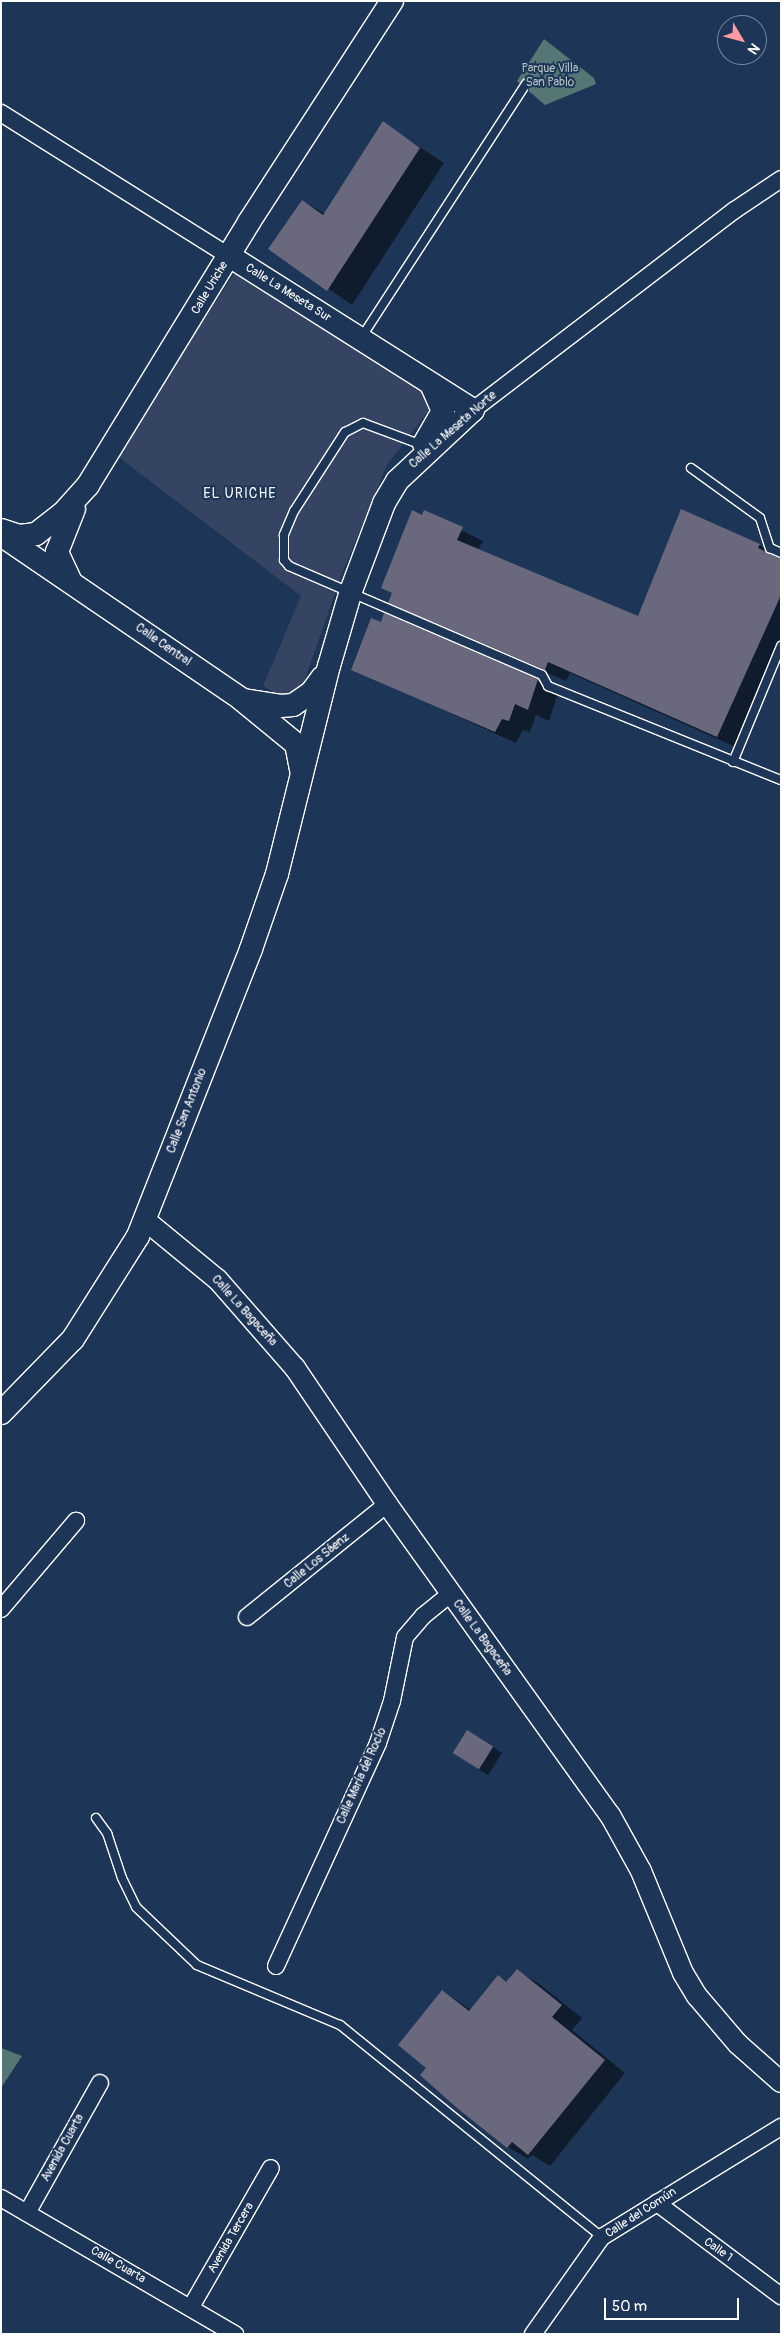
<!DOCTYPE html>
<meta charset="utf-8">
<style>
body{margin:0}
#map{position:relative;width:782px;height:2335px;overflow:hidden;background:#1d3557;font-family:Pangolin,sans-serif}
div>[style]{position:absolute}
.built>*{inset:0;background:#344462}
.green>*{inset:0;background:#557675}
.shadow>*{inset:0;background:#0007}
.building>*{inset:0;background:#69687c;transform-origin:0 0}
.roads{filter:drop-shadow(1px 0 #fff) drop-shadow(-1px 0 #fff) drop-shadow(0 1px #fff) drop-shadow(0 -1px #fff)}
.service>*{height:8px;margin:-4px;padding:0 4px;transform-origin:4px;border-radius:4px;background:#1d3557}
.minor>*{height:16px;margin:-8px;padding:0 8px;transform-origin:8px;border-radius:8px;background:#1d3557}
.tertiary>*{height:20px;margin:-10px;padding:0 10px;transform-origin:10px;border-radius:10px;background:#1d3557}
.secondary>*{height:22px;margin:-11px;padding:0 11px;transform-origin:11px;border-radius:11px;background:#1d3557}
span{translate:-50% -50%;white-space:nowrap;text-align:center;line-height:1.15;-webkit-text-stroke:4px #1d3557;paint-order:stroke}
.park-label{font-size:12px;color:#b2c1c1}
.street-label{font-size:12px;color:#fff}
.neighbourhood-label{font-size:14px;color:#fff;letter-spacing:1px}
.frame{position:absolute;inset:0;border:2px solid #fff;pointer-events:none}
.north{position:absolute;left:717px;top:15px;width:50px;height:50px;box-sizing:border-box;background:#1d3557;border:1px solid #77869a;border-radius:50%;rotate:127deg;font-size:14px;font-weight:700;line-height:20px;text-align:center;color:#fff}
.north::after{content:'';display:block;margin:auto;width:18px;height:22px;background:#ff9aa2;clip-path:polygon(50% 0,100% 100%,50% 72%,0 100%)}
.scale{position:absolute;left:604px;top:2298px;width:135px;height:22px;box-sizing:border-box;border:2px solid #fff;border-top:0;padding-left:6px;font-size:15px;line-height:18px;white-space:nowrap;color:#fff;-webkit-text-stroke:4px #1d3557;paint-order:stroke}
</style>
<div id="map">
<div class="built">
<div style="clip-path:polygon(237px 269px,432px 393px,433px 405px,387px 465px,343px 571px,300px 693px,284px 698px,263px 686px,301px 596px,116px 455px)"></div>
</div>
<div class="green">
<div style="clip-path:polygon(544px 39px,594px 78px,596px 84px,545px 105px,517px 81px)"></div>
<div style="clip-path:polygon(1px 2048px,22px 2056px,1px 2088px)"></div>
</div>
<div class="shadow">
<div style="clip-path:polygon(383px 123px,444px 163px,352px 305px,270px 248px,302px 201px,325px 214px)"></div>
<div style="clip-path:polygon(425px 512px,483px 541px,478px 550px,639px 617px,759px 545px,780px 557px,781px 653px,738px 748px,570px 673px,566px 681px,390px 602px)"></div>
<div style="clip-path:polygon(353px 669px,537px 681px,558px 693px,549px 721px,536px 715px,530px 732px,523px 730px,516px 743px)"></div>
<div style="clip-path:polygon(478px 1737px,502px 1753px,488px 1775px,478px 1769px)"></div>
<div style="clip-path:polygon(517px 1971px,538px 1983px,582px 2018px,572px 2030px,625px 2073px,550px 2166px,532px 2155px,528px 2159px,508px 2147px,422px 2075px,427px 2068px,443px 1991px,471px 2010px,498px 1977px,508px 1983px)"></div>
</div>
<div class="building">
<div style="clip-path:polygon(383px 121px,420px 148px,327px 291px,268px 249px,302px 200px,323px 215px)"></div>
<div style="clip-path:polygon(681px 509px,760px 544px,758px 548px,781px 559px,781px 595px,717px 737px,548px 662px,545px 670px,388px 603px,392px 593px,381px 588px,412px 510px,422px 515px,424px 510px,463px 527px,457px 540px,638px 616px)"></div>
<div style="clip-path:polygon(384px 613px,538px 679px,528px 710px,515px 704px,509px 721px,502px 719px,495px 732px,351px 670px,371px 618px,381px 622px)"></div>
<div style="left:467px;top:1730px;width:31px;height:27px;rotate:32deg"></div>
<div style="clip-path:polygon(517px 1969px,562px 2005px,552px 2017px,605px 2060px,528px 2155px,512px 2142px,507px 2148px,457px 2108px,420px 2075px,426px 2068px,398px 2045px,442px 1990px,469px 2011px,498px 1975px,506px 1982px)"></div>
</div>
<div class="roads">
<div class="service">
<div style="left:361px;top:338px;width:303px;rotate:-57deg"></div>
<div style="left:422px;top:445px;width:63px;rotate:-159.6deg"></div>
<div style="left:363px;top:423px;width:20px;rotate:153deg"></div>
<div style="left:345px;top:432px;width:94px;rotate:122.8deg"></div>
<div style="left:294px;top:511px;width:26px;rotate:113deg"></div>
<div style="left:284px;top:535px;width:25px;rotate:90deg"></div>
<div style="left:284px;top:560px;width:8px;rotate:50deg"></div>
<div style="left:289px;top:566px;width:275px;rotate:23.3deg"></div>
<div style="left:542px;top:675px;width:13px;rotate:61deg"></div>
<div style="left:548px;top:686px;width:251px;rotate:22deg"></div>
<div style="left:691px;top:468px;width:85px;rotate:35.9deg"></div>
<div style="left:760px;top:518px;width:32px;rotate:72deg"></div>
<div style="left:770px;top:548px;width:12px;rotate:24deg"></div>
<div style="left:733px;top:762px;width:126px;rotate:-67.5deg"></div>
<div style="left:96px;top:1818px;width:19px;rotate:54deg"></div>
<div style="left:107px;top:1833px;width:47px;rotate:71.6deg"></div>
<div style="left:122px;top:1878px;width:32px;rotate:64deg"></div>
<div style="left:136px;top:1907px;width:84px;rotate:43.6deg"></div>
<div style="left:197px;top:1965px;width:155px;rotate:22.8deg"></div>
<div style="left:340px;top:2025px;width:337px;rotate:39deg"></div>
</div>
<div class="minor">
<div style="left:1px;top:113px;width:269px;rotate:32.1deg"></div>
<div style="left:473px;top:410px;width:330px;rotate:-37.4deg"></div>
<div style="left:735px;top:210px;width:55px;rotate:-34deg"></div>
<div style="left:1px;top:1609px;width:116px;rotate:-49.6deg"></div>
<div style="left:247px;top:1617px;width:180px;rotate:-38.9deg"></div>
<div style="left:276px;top:1966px;width:245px;rotate:-65.4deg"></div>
<div style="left:378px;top:1743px;width:44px;rotate:-71.6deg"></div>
<div style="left:392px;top:1701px;width:65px;rotate:-78.5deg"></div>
<div style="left:405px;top:1637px;width:28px;rotate:-49deg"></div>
<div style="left:423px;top:1616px;width:35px;rotate:-39deg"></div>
<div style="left:1px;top:2198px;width:271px;rotate:30.2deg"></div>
<div style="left:657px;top:2203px;width:155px;rotate:36.9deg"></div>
<div style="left:27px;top:2213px;width:149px;rotate:-60.7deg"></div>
<div style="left:191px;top:2307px;width:160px;rotate:-60.1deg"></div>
<div style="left:533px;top:2334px;width:119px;rotate:-54.6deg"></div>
<div style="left:602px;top:2237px;width:210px;rotate:-31.6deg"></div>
</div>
<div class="tertiary">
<div style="left:145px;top:1220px;width:94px;rotate:39.4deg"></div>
<div style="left:218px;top:1280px;width:117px;rotate:48.8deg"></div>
<div style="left:295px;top:1368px;width:164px;rotate:55.9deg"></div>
<div style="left:387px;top:1504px;width:383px;rotate:54.4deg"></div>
<div style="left:610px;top:1815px;width:64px;rotate:61deg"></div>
<div style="left:641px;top:1871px;width:110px;rotate:67.6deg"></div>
<div style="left:683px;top:1973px;width:27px;rotate:59deg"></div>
<div style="left:697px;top:1996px;width:63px;rotate:49.5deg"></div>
<div style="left:738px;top:2044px;width:57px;rotate:41.5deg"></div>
</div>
<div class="secondary">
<div style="left:424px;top:444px;width:38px;rotate:-60deg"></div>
<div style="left:443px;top:411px;width:27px;rotate:-114deg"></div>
<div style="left:1px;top:530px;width:19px;rotate:18deg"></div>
<div style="left:19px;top:536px;width:17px;rotate:-7deg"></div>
<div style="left:36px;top:534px;width:33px;rotate:-38deg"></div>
<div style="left:62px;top:514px;width:39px;rotate:-48deg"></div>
<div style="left:88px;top:485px;width:308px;rotate:-58.5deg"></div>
<div style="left:249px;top:222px;width:263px;rotate:-57.1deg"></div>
<div style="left:1px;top:535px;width:291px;rotate:34.3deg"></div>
<div style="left:241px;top:699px;width:71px;rotate:39.3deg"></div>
<div style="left:296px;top:744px;width:26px;rotate:79deg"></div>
<div style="left:70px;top:580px;width:31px;rotate:-115deg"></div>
<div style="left:57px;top:552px;width:46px;rotate:-68.4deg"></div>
<div style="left:244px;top:700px;width:37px;rotate:9deg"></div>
<div style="left:281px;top:706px;width:12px;rotate:-5deg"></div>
<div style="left:293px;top:705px;width:22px;rotate:-34deg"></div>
<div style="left:311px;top:693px;width:19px;rotate:-54deg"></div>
<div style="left:1px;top:1413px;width:103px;rotate:-45.8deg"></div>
<div style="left:73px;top:1339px;width:122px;rotate:-57.7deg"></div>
<div style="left:138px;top:1236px;width:308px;rotate:-68.5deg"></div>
<div style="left:251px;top:949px;width:79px;rotate:-70.9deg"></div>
<div style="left:277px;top:874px;width:214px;rotate:-76deg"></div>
<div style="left:329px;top:666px;width:78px;rotate:-73.7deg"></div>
<div style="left:351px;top:591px;width:94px;rotate:-69.4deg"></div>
<div style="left:384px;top:503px;width:26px;rotate:-59deg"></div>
<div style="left:397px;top:481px;width:104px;rotate:-43.1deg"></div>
<div style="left:473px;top:410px;width:289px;rotate:-147.7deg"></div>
</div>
</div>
<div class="park-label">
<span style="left:550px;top:76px">Parque Villa<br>San Pablo</span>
</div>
<div class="street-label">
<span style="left:210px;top:288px;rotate:-59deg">Calle Uriche</span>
<span style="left:288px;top:293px;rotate:32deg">Calle La Meseta Sur</span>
<span style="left:453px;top:430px;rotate:-41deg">Calle La Meseta Norte</span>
<span style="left:163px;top:645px;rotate:35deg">Calle Central</span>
<span style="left:187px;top:1111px;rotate:-69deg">Calle San Antonio</span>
<span style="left:244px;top:1311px;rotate:48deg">Calle La Bagaceña</span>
<span style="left:317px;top:1561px;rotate:-39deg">Calle Los Sáenz</span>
<span style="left:482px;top:1638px;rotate:54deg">Calle La Bagaceña</span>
<span style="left:362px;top:1776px;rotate:-66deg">Calle María del Rocío</span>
<span style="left:63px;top:2148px;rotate:-61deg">Avenida Cuarta</span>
<span style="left:641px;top:2213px;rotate:-33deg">Calle del Común</span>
<span style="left:231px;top:2238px;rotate:-60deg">Avenida Tercera</span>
<span style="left:718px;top:2250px;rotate:36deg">Calle 1</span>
<span style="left:118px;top:2265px;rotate:30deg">Calle Cuarta</span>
</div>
<div class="neighbourhood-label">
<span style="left:240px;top:494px">EL URICHE</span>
</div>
<div class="frame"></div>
<div class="north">N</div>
<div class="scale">50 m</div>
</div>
